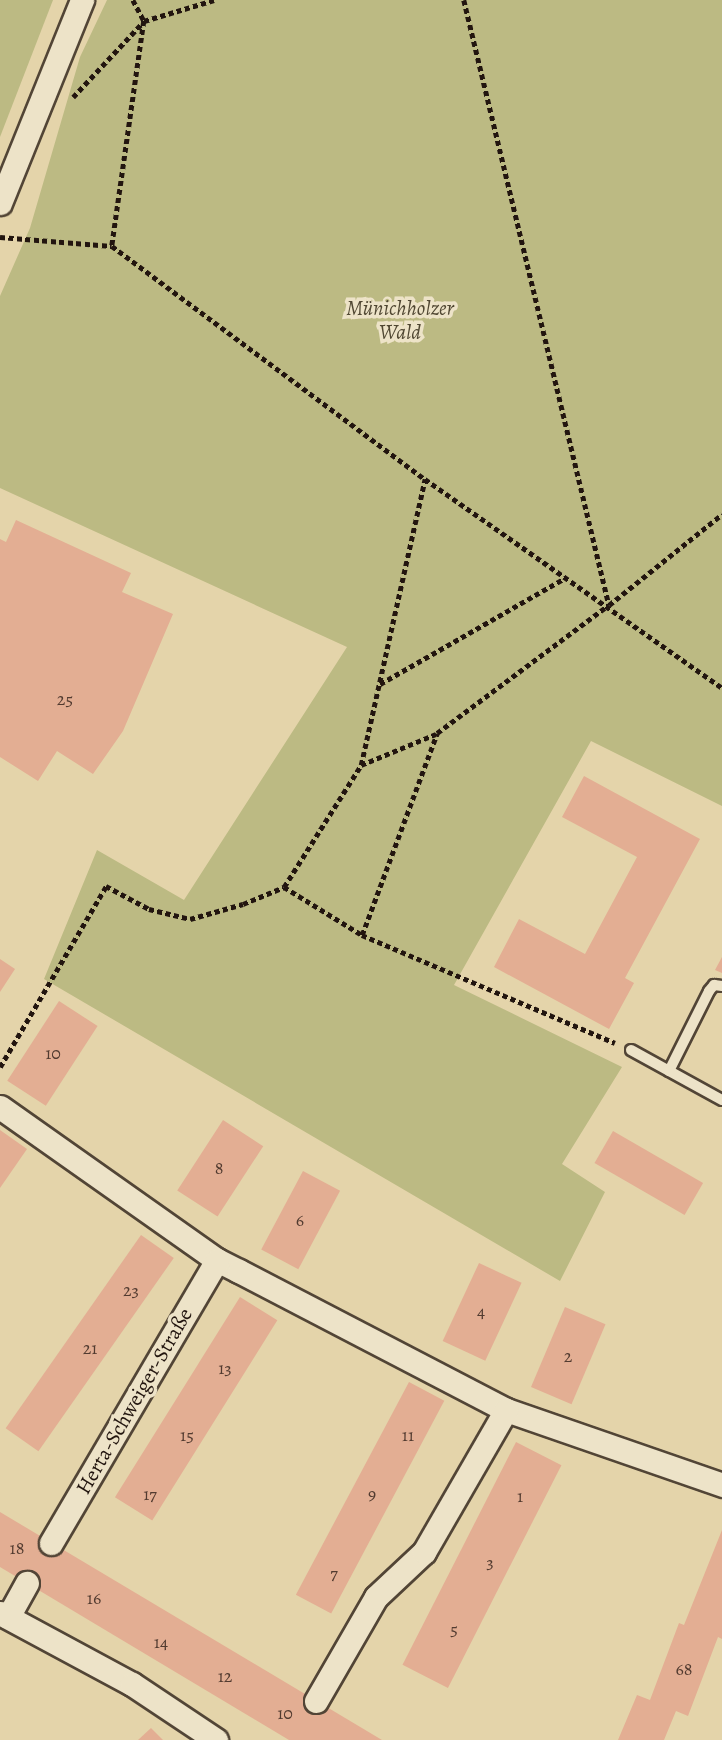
<!DOCTYPE html>
<meta charset="utf-8">
<style>
body{margin:0}
#map{position:relative;width:722px;height:1740px;overflow:hidden;background:#e4d4aa;font-family:Alegreya,serif}
div>[style]{position:absolute}
.green>*{inset:0;background:#bcba83}
.building>*{inset:0;background:#e3ae93;transform-origin:0 0}
.path>*{height:4.5px;margin-top:-2.25px;transform-origin:0;background:repeating-linear-gradient(90deg,#22150f 0 5px,transparent 0 8.5px)}
.roads{filter:drop-shadow(2px 0 #524536) drop-shadow(-2px 0 #524536) drop-shadow(0 2px #524536) drop-shadow(0 -2px #524536)}
.service>*{height:10px;margin:-5px;padding:0 5px;transform-origin:5px;border-radius:5px;background:#ede3c8}
.minor>*{height:23px;margin:-11.5px;padding:0 11.5px;transform-origin:11.5px;border-radius:11.5px;background:#ede3c8}
span{translate:-50% -50%;white-space:nowrap;text-align:center;line-height:1.15;-webkit-text-stroke:7px #ede3c8;paint-order:stroke}
.number-label{font-size:18px;color:#523b30}
.number-label span{-webkit-text-stroke-width:0}
.park-label{font-size:21px;color:#504732;font-style:italic}
.street-label{font-size:21px;color:#22150f}
</style>
<div id="map">
<div class="green">
<div style="clip-path:polygon(0 0,53px 0,0 137px)"></div>
<div style="clip-path:polygon(107px 0,722px 0,722px 806px,591px 741px,454px 985px,622px 1067px,562px 1164px,605px 1192px,560px 1281px,44px 979px,97px 850px,184px 900px,347px 647px,0 488px,0 296px,30px 228px,80px 57px)"></div>
</div>
<div class="building">
<div style="clip-path:polygon(16px 520px,131px 573px,122px 592px,173px 614px,123px 731px,93px 774px,57px 751px,38px 781px,0 757px,0 539px,6px 542px)"></div>
<div style="clip-path:polygon(584px 776px,700px 839px,625px 978px,634px 983px,609px 1029px,494px 967px,519px 919px,585px 954px,637px 857px,562px 817px)"></div>
<div style="clip-path:polygon(722px 957px,722px 973px,715px 970px)"></div>
<div style="clip-path:polygon(0 959px,15px 969px,0 992px)"></div>
<div style="left:59px;top:1001px;width:46px;height:95px;rotate:33deg"></div>
<div style="left:223px;top:1120px;width:48px;height:84px;rotate:33deg"></div>
<div style="clip-path:polygon(0 1130px,27px 1149px,0 1188px)"></div>
<div style="left:613px;top:1131px;width:104px;height:37px;rotate:30deg"></div>
<div style="left:303px;top:1171px;width:42px;height:89px;rotate:28deg"></div>
<div style="left:141px;top:1235px;width:40px;height:236px;rotate:35deg"></div>
<div style="left:479px;top:1263px;width:47px;height:86px;rotate:25deg"></div>
<div style="left:240px;top:1297px;width:44px;height:236px;rotate:32deg"></div>
<div style="left:565px;top:1307px;width:44px;height:87px;rotate:23deg"></div>
<div style="left:409px;top:1382px;width:40px;height:241px;rotate:28deg"></div>
<div style="left:516px;top:1442px;width:51px;height:250px;rotate:27deg"></div>
<div style="clip-path:polygon(0 1512px,382px 1740px,289px 1740px,0 1567px)"></div>
<div style="clip-path:polygon(722px 1530px,722px 1639px,718px 1637px,688px 1716px,676px 1711px,664px 1740px,618px 1740px,637px 1695px,650px 1700px,679px 1623px,684px 1625px)"></div>
<div style="clip-path:polygon(151px 1728px,163px 1740px,138px 1740px)"></div>
</div>
<div class="path">
<div style="left:133px;top:0;width:24px;rotate:62deg"></div>
<div style="left:144px;top:21px;width:227px;rotate:98.1deg"></div>
<div style="left:112px;top:246px;width:390px;rotate:36.7deg"></div>
<div style="left:425px;top:479px;width:363px;rotate:35.1deg"></div>
<div style="left:464px;top:0;width:622px;rotate:76.52deg"></div>
<div style="left:73px;top:97px;width:104px;rotate:-46.9deg"></div>
<div style="left:144px;top:21px;width:73px;rotate:-16.7deg"></div>
<div style="left:0;top:237px;width:112px;rotate:4.6deg"></div>
<div style="left:380px;top:684px;width:215px;rotate:-29.8deg"></div>
<div style="left:361px;top:765px;width:81px;rotate:-22.5deg"></div>
<div style="left:284px;top:887px;width:92px;rotate:31.6deg"></div>
<div style="left:362px;top:935px;width:275px;rotate:23.1deg"></div>
<div style="left:362px;top:935px;width:215px;rotate:-69.6deg"></div>
<div style="left:437px;top:733px;width:214px;rotate:-36.7deg"></div>
<div style="left:609px;top:605px;width:145px;rotate:-38.8deg"></div>
<div style="left:0;top:1067px;width:210px;rotate:-59.6deg"></div>
<div style="left:106px;top:886px;width:49px;rotate:28.1deg"></div>
<div style="left:149px;top:909px;width:42px;rotate:13.7deg"></div>
<div style="left:190px;top:919px;width:55px;rotate:-15.8deg"></div>
<div style="left:243px;top:904px;width:44px;rotate:-22.5deg"></div>
<div style="left:284px;top:887px;width:144px;rotate:-57.7deg"></div>
<div style="left:361px;top:765px;width:293px;rotate:-77.4deg"></div>
</div>
<div class="roads">
<div class="service">
<div style="left:631px;top:1050px;width:104px;rotate:28.8deg"></div>
<div style="left:669px;top:1071px;width:89px;rotate:-63.4deg"></div>
<div style="left:709px;top:991px;width:8px;rotate:-50deg"></div>
<div style="left:714px;top:985px;width:8px;rotate:7deg"></div>
</div>
<div class="minor">
<div style="left:0;top:203px;width:219px;rotate:-68deg"></div>
<div style="left:0;top:1107px;width:266px;rotate:35.2deg"></div>
<div style="left:217px;top:1260px;width:25px;rotate:27deg"></div>
<div style="left:239px;top:1271px;width:301px;rotate:27.5deg"></div>
<div style="left:506px;top:1410px;width:229px;rotate:19.1deg"></div>
<div style="left:51px;top:1543px;width:328px;rotate:-59.6deg"></div>
<div style="left:0;top:1613px;width:150px;rotate:28.3deg"></div>
<div style="left:132px;top:1684px;width:101px;rotate:33.7deg"></div>
<div style="left:8px;top:1617px;width:39px;rotate:-61deg"></div>
<div style="left:316px;top:1701px;width:120px;rotate:-60deg"></div>
<div style="left:376px;top:1597px;width:66px;rotate:-43.2deg"></div>
<div style="left:424px;top:1552px;width:164px;rotate:-60deg"></div>
</div>
</div>
<div class="number-label">
<span style="left:65px;top:699px">25</span>
<span style="left:53px;top:1053px">10</span>
<span style="left:219px;top:1168px">8</span>
<span style="left:300px;top:1220px">6</span>
<span style="left:131px;top:1290px">23</span>
<span style="left:481px;top:1311px">4</span>
<span style="left:90px;top:1348px">21</span>
<span style="left:568px;top:1356px">2</span>
<span style="left:225px;top:1368px">13</span>
<span style="left:187px;top:1435px">15</span>
<span style="left:408px;top:1435px">11</span>
<span style="left:150px;top:1494px">17</span>
<span style="left:372px;top:1494px">9</span>
<span style="left:520px;top:1496px">1</span>
<span style="left:17px;top:1548px">18</span>
<span style="left:490px;top:1562px">3</span>
<span style="left:334px;top:1573px">7</span>
<span style="left:94px;top:1598px">16</span>
<span style="left:454px;top:1629px">5</span>
<span style="left:161px;top:1642px">14</span>
<span style="left:684px;top:1669px">68</span>
<span style="left:225px;top:1676px">12</span>
<span style="left:285px;top:1713px">10</span>
</div>
<div class="park-label">
<span style="left:400px;top:320px">Münichholzer<br>Wald</span>
</div>
<div class="street-label">
<span style="left:134px;top:1401px;rotate:-60deg">Herta-Schweiger-Straße</span>
</div>
</div>
